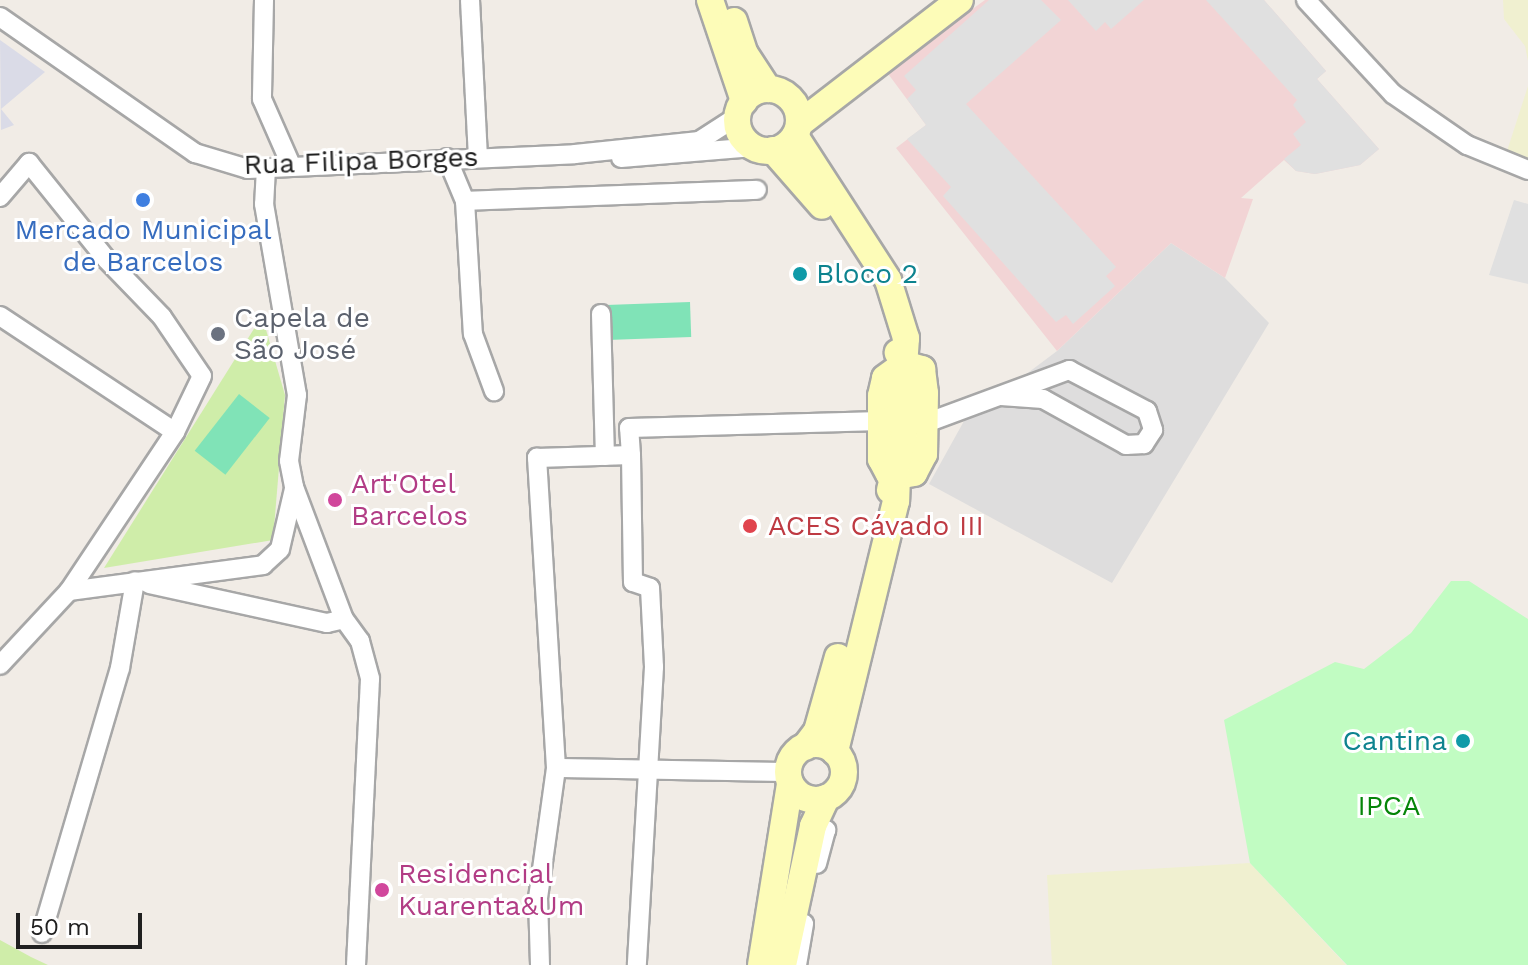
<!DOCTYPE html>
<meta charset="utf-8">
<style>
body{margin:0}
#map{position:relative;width:1528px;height:965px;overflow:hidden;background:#f1ece6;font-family:"Work Sans",sans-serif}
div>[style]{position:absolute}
.residential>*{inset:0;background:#dedddd}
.commercial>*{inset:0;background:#f2d4d5}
.farmland>*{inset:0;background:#f0f0d0}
.grass>*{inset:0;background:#cfeda9}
.park>*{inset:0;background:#c1fcc2}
.pitch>*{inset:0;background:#80e3b7;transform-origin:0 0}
.parking>*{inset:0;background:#e0e0e0}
.plaza>*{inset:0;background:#dadbe7}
.roads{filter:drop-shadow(2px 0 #a7a7a7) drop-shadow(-2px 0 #a7a7a7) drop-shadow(0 2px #a7a7a7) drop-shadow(0 -2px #a7a7a7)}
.street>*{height:18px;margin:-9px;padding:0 9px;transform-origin:9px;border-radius:9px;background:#fff}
.secondary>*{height:26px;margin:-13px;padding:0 13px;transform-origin:13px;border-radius:13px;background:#fdfcb8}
.secondary>.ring{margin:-13px;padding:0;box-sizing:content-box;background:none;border:26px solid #fdfcb8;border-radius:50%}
.dots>*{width:22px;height:22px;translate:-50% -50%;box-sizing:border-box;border:4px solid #fff;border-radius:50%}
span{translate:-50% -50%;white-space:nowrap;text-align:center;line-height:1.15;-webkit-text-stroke:6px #fff;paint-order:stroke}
.street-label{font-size:28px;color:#202020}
.shop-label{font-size:28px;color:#366cbe}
.culture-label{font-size:28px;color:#0d838f}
.left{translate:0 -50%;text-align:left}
.right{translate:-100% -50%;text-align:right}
.worship-label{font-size:28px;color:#5b616d}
.hotel-label{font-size:28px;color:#b23c85}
.health-label{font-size:28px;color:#be3a42}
.park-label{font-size:28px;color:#068509}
.scale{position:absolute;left:16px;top:913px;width:126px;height:36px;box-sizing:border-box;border:4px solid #202020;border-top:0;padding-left:10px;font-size:24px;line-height:28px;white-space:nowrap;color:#202020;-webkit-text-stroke:6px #fff;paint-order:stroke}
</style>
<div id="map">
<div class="residential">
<div style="clip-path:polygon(1171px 243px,1225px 278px,1269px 323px,1112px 583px,929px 484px,964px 421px,1057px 351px)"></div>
</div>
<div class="commercial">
<div style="clip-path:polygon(985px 0,1264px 0,1326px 71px,1317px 79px,1379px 149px,1360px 165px,1315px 174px,1296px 171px,1284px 160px,1241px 198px,1253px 199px,1225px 278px,1171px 243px,1057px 351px,896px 148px,926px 125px,886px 71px)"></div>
</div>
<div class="farmland">
<div style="clip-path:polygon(1503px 0,1528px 0,1528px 61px,1525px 46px,1504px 19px)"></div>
<div style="clip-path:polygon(1528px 86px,1528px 158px,1507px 151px)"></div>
<div style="clip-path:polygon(1250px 863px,1346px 965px,1052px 965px,1047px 875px)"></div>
</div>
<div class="grass">
<div style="clip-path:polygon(262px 316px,285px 395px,273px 540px,104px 568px)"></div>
<div style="clip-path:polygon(0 940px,31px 957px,48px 965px,0 965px)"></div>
</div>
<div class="park">
<div style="clip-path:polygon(1451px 581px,1469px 581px,1528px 619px,1528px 965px,1347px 965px,1250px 863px,1224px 720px,1335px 662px,1364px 669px,1411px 633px)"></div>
</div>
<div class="pitch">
<div style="left:690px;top:302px;width:35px;height:84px;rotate:88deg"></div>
<div style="left:239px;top:394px;width:39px;height:72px;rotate:38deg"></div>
</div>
<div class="parking">
<div style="clip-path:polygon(989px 0,1041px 0,1061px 20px,966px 104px,1116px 267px,1106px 276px,1115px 286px,1073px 324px,1066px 315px,1056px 322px,943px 196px,951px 187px,907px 139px,926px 125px,907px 99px,916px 90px,904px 76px)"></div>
<div style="clip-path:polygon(1068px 0,1144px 0,1111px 29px,1105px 22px,1096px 31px)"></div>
<div style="clip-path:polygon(1206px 0,1264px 0,1326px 71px,1317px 79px,1379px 149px,1360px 165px,1315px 174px,1296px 171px,1284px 159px,1301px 145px,1293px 134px,1306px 122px,1293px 105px,1297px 100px)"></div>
<div style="clip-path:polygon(1514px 200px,1528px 204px,1528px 284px,1489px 275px)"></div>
</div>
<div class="plaza">
<div style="clip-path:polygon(0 40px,45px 72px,1px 109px,14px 125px,1px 130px)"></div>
</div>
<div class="roads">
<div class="street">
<div style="left:264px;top:0;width:99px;rotate:91.2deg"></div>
<div style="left:262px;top:99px;width:72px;rotate:66.3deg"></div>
<div style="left:470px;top:0;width:157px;rotate:87.1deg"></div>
<div style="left:1306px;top:0;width:128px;rotate:47.2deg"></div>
<div style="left:1393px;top:94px;width:90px;rotate:34.6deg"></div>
<div style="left:1467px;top:145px;width:66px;rotate:22.3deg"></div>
<div style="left:0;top:17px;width:238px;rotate:34.9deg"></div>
<div style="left:195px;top:153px;width:55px;rotate:16.8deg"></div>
<div style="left:248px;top:169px;width:327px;rotate:-2.6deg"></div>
<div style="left:575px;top:154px;width:125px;rotate:-6deg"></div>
<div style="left:699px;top:141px;width:46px;rotate:-32.7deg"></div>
<div style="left:447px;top:158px;width:47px;rotate:67.3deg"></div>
<div style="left:465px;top:201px;width:133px;rotate:86.6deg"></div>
<div style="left:473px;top:334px;width:61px;rotate:69.8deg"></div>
<div style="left:621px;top:158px;width:133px;rotate:-4.7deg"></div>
<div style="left:266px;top:168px;width:36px;rotate:93deg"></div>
<div style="left:264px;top:204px;width:194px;rotate:80.2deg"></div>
<div style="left:297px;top:395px;width:66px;rotate:96.9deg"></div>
<div style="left:289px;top:461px;width:26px;rotate:79deg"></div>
<div style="left:294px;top:487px;width:141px;rotate:69.3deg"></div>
<div style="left:344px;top:619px;width:27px;rotate:54deg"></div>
<div style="left:360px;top:641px;width:39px;rotate:75deg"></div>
<div style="left:370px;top:679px;width:286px;rotate:92.8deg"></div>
<div style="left:0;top:197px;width:45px;rotate:-49.5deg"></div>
<div style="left:29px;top:163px;width:124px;rotate:51.2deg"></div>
<div style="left:107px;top:260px;width:79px;rotate:46deg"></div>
<div style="left:162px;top:317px;width:71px;rotate:55.9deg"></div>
<div style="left:202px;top:376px;width:62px;rotate:115.7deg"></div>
<div style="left:175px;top:432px;width:191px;rotate:123.7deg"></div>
<div style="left:69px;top:591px;width:101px;rotate:133deg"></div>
<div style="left:465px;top:201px;width:292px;rotate:-2.2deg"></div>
<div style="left:601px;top:314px;width:142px;rotate:88.4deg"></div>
<div style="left:0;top:316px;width:210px;rotate:33.5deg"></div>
<div style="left:926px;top:423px;width:153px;rotate:-20.3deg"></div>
<div style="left:1069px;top:370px;width:88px;rotate:27.7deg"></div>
<div style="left:1147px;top:411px;width:20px;rotate:72deg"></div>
<div style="left:1153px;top:430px;width:17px;rotate:123deg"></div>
<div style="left:1144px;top:444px;width:18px;rotate:177deg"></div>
<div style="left:1126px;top:445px;width:95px;rotate:-151deg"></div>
<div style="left:1043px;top:399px;width:42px;rotate:-175.9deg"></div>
<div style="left:631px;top:455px;width:127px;rotate:89.1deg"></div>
<div style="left:633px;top:582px;width:18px;rotate:19deg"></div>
<div style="left:650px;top:588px;width:79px;rotate:87.1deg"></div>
<div style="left:654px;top:667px;width:298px;rotate:93.3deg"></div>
<div style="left:149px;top:584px;width:182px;rotate:12.4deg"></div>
<div style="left:327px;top:623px;width:17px;rotate:-13deg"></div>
<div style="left:69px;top:591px;width:196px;rotate:-7.6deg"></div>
<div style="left:263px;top:565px;width:23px;rotate:-43deg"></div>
<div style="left:280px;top:549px;width:62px;rotate:-76.9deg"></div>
<div style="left:556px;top:768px;width:232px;rotate:1deg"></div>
<div style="left:813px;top:826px;width:14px;rotate:17deg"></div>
<div style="left:826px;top:830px;width:35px;rotate:105deg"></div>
<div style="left:42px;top:933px;width:276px;rotate:-73.6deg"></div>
<div style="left:120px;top:668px;width:88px;rotate:-80.2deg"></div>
<div style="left:540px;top:965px;width:67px;rotate:-91.7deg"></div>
<div style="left:538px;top:898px;width:131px;rotate:-82.1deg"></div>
<div style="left:556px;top:768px;width:311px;rotate:-93.5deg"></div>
<div style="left:537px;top:458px;width:94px;rotate:-1.8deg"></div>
<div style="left:631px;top:455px;width:27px;rotate:-94deg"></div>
<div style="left:629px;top:428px;width:252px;rotate:-1.6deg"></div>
<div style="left:797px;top:965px;width:42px;rotate:-80.3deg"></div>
</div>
<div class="secondary">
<div style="left:710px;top:0;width:107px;rotate:71.4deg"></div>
<div style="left:734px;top:21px;width:35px;rotate:72deg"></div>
<div style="left:745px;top:54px;width:42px;rotate:56.7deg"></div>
<div class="ring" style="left:737px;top:89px;width:36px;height:36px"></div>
<div style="left:799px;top:124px;width:203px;rotate:-37.6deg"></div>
<div style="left:795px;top:136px;width:171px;rotate:57.1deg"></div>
<div style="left:888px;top:280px;width:61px;rotate:72.8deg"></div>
<div style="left:906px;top:338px;width:26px;rotate:94deg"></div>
<div style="left:904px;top:364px;width:19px;rotate:16deg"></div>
<div style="left:922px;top:369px;width:24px;rotate:83deg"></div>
<div style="left:925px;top:393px;width:61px;rotate:90.9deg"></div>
<div style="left:924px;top:454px;width:21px;rotate:118deg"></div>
<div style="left:914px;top:473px;width:17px;rotate:170deg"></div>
<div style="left:897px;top:476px;width:25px;rotate:92deg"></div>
<div style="left:896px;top:501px;width:258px;rotate:103.7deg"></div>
<div style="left:773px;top:150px;width:74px;rotate:48.8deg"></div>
<div style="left:897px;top:476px;width:8px;rotate:-166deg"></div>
<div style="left:889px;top:474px;width:17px;rotate:-118deg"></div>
<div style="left:881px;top:459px;width:63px;rotate:-90deg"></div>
<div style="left:881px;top:396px;width:18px;rotate:-77deg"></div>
<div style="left:885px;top:378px;width:24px;rotate:-36deg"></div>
<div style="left:904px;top:364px;width:13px;rotate:-119deg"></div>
<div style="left:890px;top:490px;width:60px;rotate:-76.4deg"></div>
<div style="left:904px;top:432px;width:68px;rotate:-90deg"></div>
<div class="ring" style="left:788px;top:744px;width:30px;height:30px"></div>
<div style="left:805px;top:747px;width:20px;rotate:-53deg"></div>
<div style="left:817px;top:731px;width:77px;rotate:-74.2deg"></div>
<div style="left:761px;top:965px;width:184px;rotate:-80.9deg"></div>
<div style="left:783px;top:965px;width:142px;rotate:-77.8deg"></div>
<div style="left:813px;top:826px;width:31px;rotate:-65deg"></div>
</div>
</div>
<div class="dots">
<div style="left:143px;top:200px;background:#3f7fe0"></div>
<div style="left:800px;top:274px;background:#0f9aa8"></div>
<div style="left:218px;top:334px;background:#6b7280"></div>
<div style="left:335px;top:500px;background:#d1479c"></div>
<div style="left:750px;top:526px;background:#e0444e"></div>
<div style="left:1463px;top:741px;background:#0f9aa8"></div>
<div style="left:382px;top:890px;background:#d1479c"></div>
</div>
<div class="street-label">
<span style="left:361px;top:161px;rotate:-2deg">Rua Filipa Borges</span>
</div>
<div class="shop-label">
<span style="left:143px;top:246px">Mercado Municipal<br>de Barcelos</span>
</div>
<div class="culture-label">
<span class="left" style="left:816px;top:274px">Bloco 2</span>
<span class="right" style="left:1447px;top:741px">Cantina</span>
</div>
<div class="worship-label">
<span class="left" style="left:234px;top:334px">Capela de<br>São José</span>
</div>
<div class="hotel-label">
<span class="left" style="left:351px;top:500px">Art'Otel<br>Barcelos</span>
<span class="left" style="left:398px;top:890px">Residencial<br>Kuarenta&amp;Um</span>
</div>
<div class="health-label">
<span class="left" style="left:768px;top:526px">ACES Cávado III</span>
</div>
<div class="park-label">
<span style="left:1389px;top:806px">IPCA</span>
</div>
<div class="scale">50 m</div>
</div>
